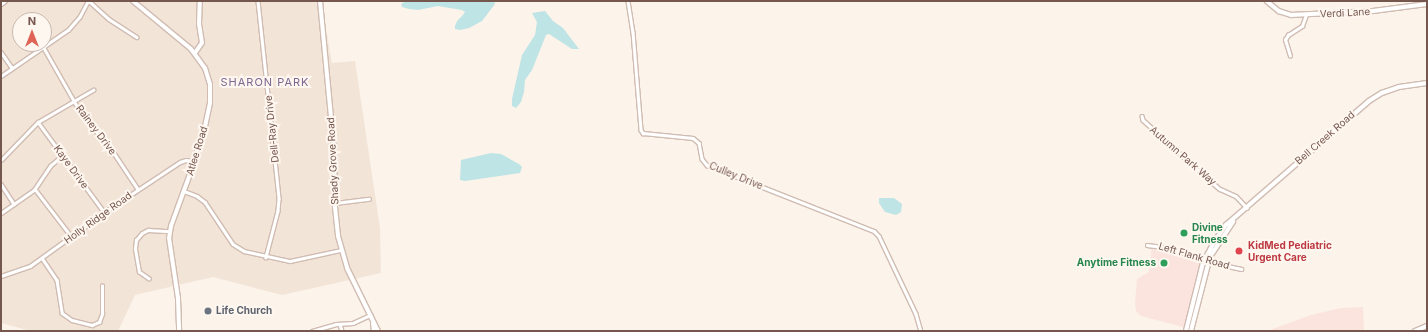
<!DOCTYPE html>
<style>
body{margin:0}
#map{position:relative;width:1428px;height:332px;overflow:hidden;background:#fcf3ea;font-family:Inter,sans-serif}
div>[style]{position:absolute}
.residential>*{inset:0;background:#f3e4d8}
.commercial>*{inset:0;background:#fbe4de}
.water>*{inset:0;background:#bee4e5}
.roads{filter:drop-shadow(1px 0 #d0bcb2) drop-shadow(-1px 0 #d0bcb2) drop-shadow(0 1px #d0bcb2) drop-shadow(0 -1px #d0bcb2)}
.minor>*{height:2.5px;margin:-1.25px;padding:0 1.25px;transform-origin:1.25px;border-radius:1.25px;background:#fff}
.tertiary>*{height:3.5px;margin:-1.75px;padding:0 1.75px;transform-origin:1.75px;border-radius:1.75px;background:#fff}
.secondary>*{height:4px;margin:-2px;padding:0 2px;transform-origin:2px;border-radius:2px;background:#fff}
.dots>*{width:11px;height:11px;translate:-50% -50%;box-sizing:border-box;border:2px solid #fef7f0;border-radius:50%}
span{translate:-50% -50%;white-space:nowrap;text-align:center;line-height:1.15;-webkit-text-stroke:4px #fef7f0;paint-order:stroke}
.street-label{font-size:10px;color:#76574e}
.leisure-label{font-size:10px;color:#27864d;font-weight:700}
.left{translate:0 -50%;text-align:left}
.right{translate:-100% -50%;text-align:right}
.health-label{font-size:10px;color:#be3a42;font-weight:700}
.worship-label{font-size:10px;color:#5b616d;font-weight:700}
.neighbourhood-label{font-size:11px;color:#7d6691;letter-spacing:1px}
.frame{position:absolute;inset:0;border:2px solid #76574e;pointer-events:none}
.north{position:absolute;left:12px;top:12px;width:40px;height:40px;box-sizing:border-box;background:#fef7f0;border:1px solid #c8b7af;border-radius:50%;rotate:0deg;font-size:11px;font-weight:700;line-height:16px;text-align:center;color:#76574e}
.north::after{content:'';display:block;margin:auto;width:14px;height:18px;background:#df6455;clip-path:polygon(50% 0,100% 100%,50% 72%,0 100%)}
</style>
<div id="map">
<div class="residential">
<div style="clip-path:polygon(evenodd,1px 1px,321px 1px,332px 63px,355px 61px,380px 228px,381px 273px,282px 295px,213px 277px,135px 295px,118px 331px,31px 331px,1px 323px,1px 1px,20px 20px,44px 20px,44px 44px,20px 44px,20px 20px)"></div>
</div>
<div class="commercial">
<div style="clip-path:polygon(1152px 245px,1165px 246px,1205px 261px,1187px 328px,1141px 316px,1136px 311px,1135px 303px,1137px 279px,1149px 272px)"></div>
<div style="clip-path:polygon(1363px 307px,1364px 331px,1267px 331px,1311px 315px,1341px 308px)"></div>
</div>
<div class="water">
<div style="clip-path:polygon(406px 1px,494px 1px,495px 4px,482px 21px,469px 28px,460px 30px,455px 29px,455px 26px,457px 21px,463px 15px,465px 12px,462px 10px,438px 6px,418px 10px,409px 9px,402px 7px,401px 4px)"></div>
<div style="clip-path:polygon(545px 11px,553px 21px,563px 28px,579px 49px,572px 49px,549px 34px,546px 35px,532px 70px,525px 80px,524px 92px,521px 102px,516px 108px,512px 106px,512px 99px,522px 55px,535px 35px,537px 22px,532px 13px)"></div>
<div style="clip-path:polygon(491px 153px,501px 154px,519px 164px,522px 167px,520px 173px,465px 181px,460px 180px,461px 160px)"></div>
<div style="clip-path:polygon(879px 198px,894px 198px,902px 204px,901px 212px,896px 215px,885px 212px,879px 203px)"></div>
</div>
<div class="roads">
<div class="minor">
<div style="left:89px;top:1px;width:27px;rotate:42deg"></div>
<div style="left:109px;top:19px;width:33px;rotate:33deg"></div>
<div style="left:258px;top:1px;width:199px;rotate:83.9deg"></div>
<div style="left:279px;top:199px;width:12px;rotate:95deg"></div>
<div style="left:278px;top:211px;width:48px;rotate:104.6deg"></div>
<div style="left:628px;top:1px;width:31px;rotate:81deg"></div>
<div style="left:633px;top:32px;width:98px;rotate:85.3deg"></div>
<div style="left:641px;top:130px;width:4px;rotate:56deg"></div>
<div style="left:643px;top:133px;width:50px;rotate:5.7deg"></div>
<div style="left:693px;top:138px;width:8px;rotate:40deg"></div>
<div style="left:699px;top:143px;width:16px;rotate:79deg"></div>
<div style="left:702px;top:159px;width:8px;rotate:50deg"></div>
<div style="left:707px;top:165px;width:180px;rotate:21.6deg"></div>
<div style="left:874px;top:231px;width:7px;rotate:45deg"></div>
<div style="left:879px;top:236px;width:86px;rotate:64.6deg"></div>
<div style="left:916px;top:314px;width:18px;rotate:74deg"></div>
<div style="left:1px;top:4px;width:5px;rotate:-37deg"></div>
<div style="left:44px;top:48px;width:75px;rotate:60.4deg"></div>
<div style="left:81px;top:113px;width:52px;rotate:50.5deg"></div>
<div style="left:114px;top:153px;width:43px;rotate:56.3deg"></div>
<div style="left:1px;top:52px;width:19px;rotate:55deg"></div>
<div style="left:1290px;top:56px;width:17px;rotate:-107deg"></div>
<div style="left:1285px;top:40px;width:6px;rotate:-59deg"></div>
<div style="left:1288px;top:35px;width:17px;rotate:-33deg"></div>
<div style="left:1302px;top:26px;width:12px;rotate:-70deg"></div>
<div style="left:1px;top:76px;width:81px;rotate:-34.5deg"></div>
<div style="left:68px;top:30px;width:18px;rotate:-49deg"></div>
<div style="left:80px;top:16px;width:17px;rotate:-62deg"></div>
<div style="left:1142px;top:116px;width:4px;rotate:76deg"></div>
<div style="left:1143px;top:120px;width:74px;rotate:42.3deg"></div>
<div style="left:1198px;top:170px;width:29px;rotate:41deg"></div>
<div style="left:1220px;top:189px;width:17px;rotate:24deg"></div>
<div style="left:1236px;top:196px;width:16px;rotate:47deg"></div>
<div style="left:38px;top:122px;width:112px;rotate:53.7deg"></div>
<div style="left:1px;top:160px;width:53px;rotate:-45.8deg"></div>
<div style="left:38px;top:122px;width:64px;rotate:-30.2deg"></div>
<div style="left:1px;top:184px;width:24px;rotate:57deg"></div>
<div style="left:35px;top:189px;width:59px;rotate:52.5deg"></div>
<div style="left:184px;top:191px;width:14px;rotate:21deg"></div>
<div style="left:197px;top:196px;width:10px;rotate:37deg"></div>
<div style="left:205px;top:202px;width:50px;rotate:56.3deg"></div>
<div style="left:233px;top:244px;width:13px;rotate:32deg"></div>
<div style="left:244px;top:251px;width:47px;rotate:12.3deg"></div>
<div style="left:290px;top:261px;width:52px;rotate:-12.2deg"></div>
<div style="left:335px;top:203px;width:34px;rotate:-7deg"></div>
<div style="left:1px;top:213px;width:40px;rotate:-34.9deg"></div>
<div style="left:34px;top:190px;width:29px;rotate:-56deg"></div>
<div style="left:50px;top:166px;width:17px;rotate:-40deg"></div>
<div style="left:1147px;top:245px;width:24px;rotate:7deg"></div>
<div style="left:1171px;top:248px;width:40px;rotate:20.2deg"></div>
<div style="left:1209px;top:262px;width:33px;rotate:12deg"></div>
<div style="left:42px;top:258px;width:27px;rotate:56deg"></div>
<div style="left:57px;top:280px;width:33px;rotate:81deg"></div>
<div style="left:62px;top:313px;width:12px;rotate:35deg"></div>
<div style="left:72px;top:320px;width:21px;rotate:14deg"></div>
<div style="left:92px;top:325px;width:8px;rotate:-23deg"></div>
<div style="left:99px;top:322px;width:9px;rotate:-69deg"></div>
<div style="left:102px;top:314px;width:28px;rotate:-90deg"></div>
<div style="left:1px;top:276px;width:31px;rotate:-19deg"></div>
<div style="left:30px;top:266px;width:97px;rotate:-35.8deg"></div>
<div style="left:109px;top:209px;width:85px;rotate:-33.5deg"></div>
<div style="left:180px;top:162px;width:6px;rotate:-18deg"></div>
<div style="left:186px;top:160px;width:8px;rotate:7deg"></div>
<div style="left:149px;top:279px;width:12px;rotate:-145deg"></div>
<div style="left:139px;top:272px;width:23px;rotate:-100deg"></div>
<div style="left:135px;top:249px;width:9px;rotate:-84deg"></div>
<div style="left:136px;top:240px;width:9px;rotate:-49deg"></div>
<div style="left:142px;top:233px;width:7px;rotate:-27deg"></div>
<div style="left:148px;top:230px;width:22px;rotate:3deg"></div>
<div style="left:340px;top:324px;width:7px;rotate:74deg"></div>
<div style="left:312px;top:331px;width:25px;rotate:-16deg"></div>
<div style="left:336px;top:324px;width:17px;rotate:-3deg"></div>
<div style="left:353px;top:323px;width:19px;rotate:-25deg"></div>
</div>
<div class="tertiary">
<div style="left:1267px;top:1px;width:16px;rotate:40deg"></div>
<div style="left:1279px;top:11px;width:13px;rotate:18deg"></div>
<div style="left:1291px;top:15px;width:82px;rotate:-2.8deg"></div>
<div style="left:1373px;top:11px;width:54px;rotate:-7.4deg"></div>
<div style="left:195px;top:53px;width:12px;rotate:-55deg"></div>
<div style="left:202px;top:43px;width:19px;rotate:-99deg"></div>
<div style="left:199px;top:24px;width:23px;rotate:-88deg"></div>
<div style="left:1186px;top:331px;width:70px;rotate:-76deg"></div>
<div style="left:1203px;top:263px;width:24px;rotate:-62deg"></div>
<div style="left:1214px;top:242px;width:21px;rotate:-55deg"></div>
<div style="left:1226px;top:225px;width:189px;rotate:-40.9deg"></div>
<div style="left:1369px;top:101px;width:15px;rotate:-32deg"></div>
<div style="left:1382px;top:93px;width:18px;rotate:-19deg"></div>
<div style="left:1399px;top:87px;width:28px;rotate:-8deg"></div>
<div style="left:1191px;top:331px;width:76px;rotate:-75.6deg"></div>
<div style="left:1210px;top:257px;width:42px;rotate:-56.7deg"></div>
</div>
<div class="secondary">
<div style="left:133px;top:1px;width:75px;rotate:39.6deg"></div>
<div style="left:191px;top:49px;width:24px;rotate:54deg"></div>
<div style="left:205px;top:68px;width:17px;rotate:73deg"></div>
<div style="left:210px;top:84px;width:19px;rotate:90deg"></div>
<div style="left:210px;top:103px;width:24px;rotate:102deg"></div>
<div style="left:205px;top:126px;width:50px;rotate:107.4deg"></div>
<div style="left:190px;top:174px;width:55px;rotate:110.1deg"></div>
<div style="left:171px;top:226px;width:12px;rotate:99deg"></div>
<div style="left:169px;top:238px;width:61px;rotate:81.5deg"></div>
<div style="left:178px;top:298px;width:33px;rotate:88deg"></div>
<div style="left:320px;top:1px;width:149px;rotate:84.6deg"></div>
<div style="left:334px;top:149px;width:58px;rotate:89deg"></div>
<div style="left:335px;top:207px;width:29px;rotate:84deg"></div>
<div style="left:338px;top:236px;width:33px;rotate:74deg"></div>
<div style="left:347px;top:268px;width:70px;rotate:63.8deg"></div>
<div style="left:373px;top:323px;width:8px;rotate:83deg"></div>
<div style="left:1415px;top:331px;width:13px;rotate:-23deg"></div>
</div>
</div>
<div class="dots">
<div style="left:1184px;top:233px;background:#2e9e5b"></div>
<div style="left:1239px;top:251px;background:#e0444e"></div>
<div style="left:1164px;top:263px;background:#2e9e5b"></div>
<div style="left:208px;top:311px;background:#6b7280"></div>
</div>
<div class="street-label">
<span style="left:1345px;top:13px;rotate:-3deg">Verdi Lane</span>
<span style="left:272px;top:129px;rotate:-96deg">Dell-Ray Drive</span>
<span style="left:96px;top:130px;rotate:53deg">Rainey Drive</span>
<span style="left:1325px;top:138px;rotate:-41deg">Bell Creek Road</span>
<span style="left:197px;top:151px;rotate:-73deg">Atlee Road</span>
<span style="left:1183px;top:156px;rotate:41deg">Autumn Park Way</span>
<span style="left:333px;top:161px;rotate:-93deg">Shady Grove Road</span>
<span style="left:71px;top:167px;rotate:54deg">Kaye Drive</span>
<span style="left:736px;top:176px;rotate:22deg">Culley Drive</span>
<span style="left:98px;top:218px;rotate:-36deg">Holly Ridge Road</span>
<span style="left:1194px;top:256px;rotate:16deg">Left Flank Road</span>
</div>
<div class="leisure-label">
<span class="left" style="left:1192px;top:233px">Divine<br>Fitness</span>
<span class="right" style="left:1156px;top:263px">Anytime Fitness</span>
</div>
<div class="health-label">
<span class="left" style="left:1248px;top:251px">KidMed Pediatric<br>Urgent Care</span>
</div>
<div class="worship-label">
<span class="left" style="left:216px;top:311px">Life Church</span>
</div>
<div class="neighbourhood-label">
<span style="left:265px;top:82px">SHARON PARK</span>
</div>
<div class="frame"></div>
<div class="north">N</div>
</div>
